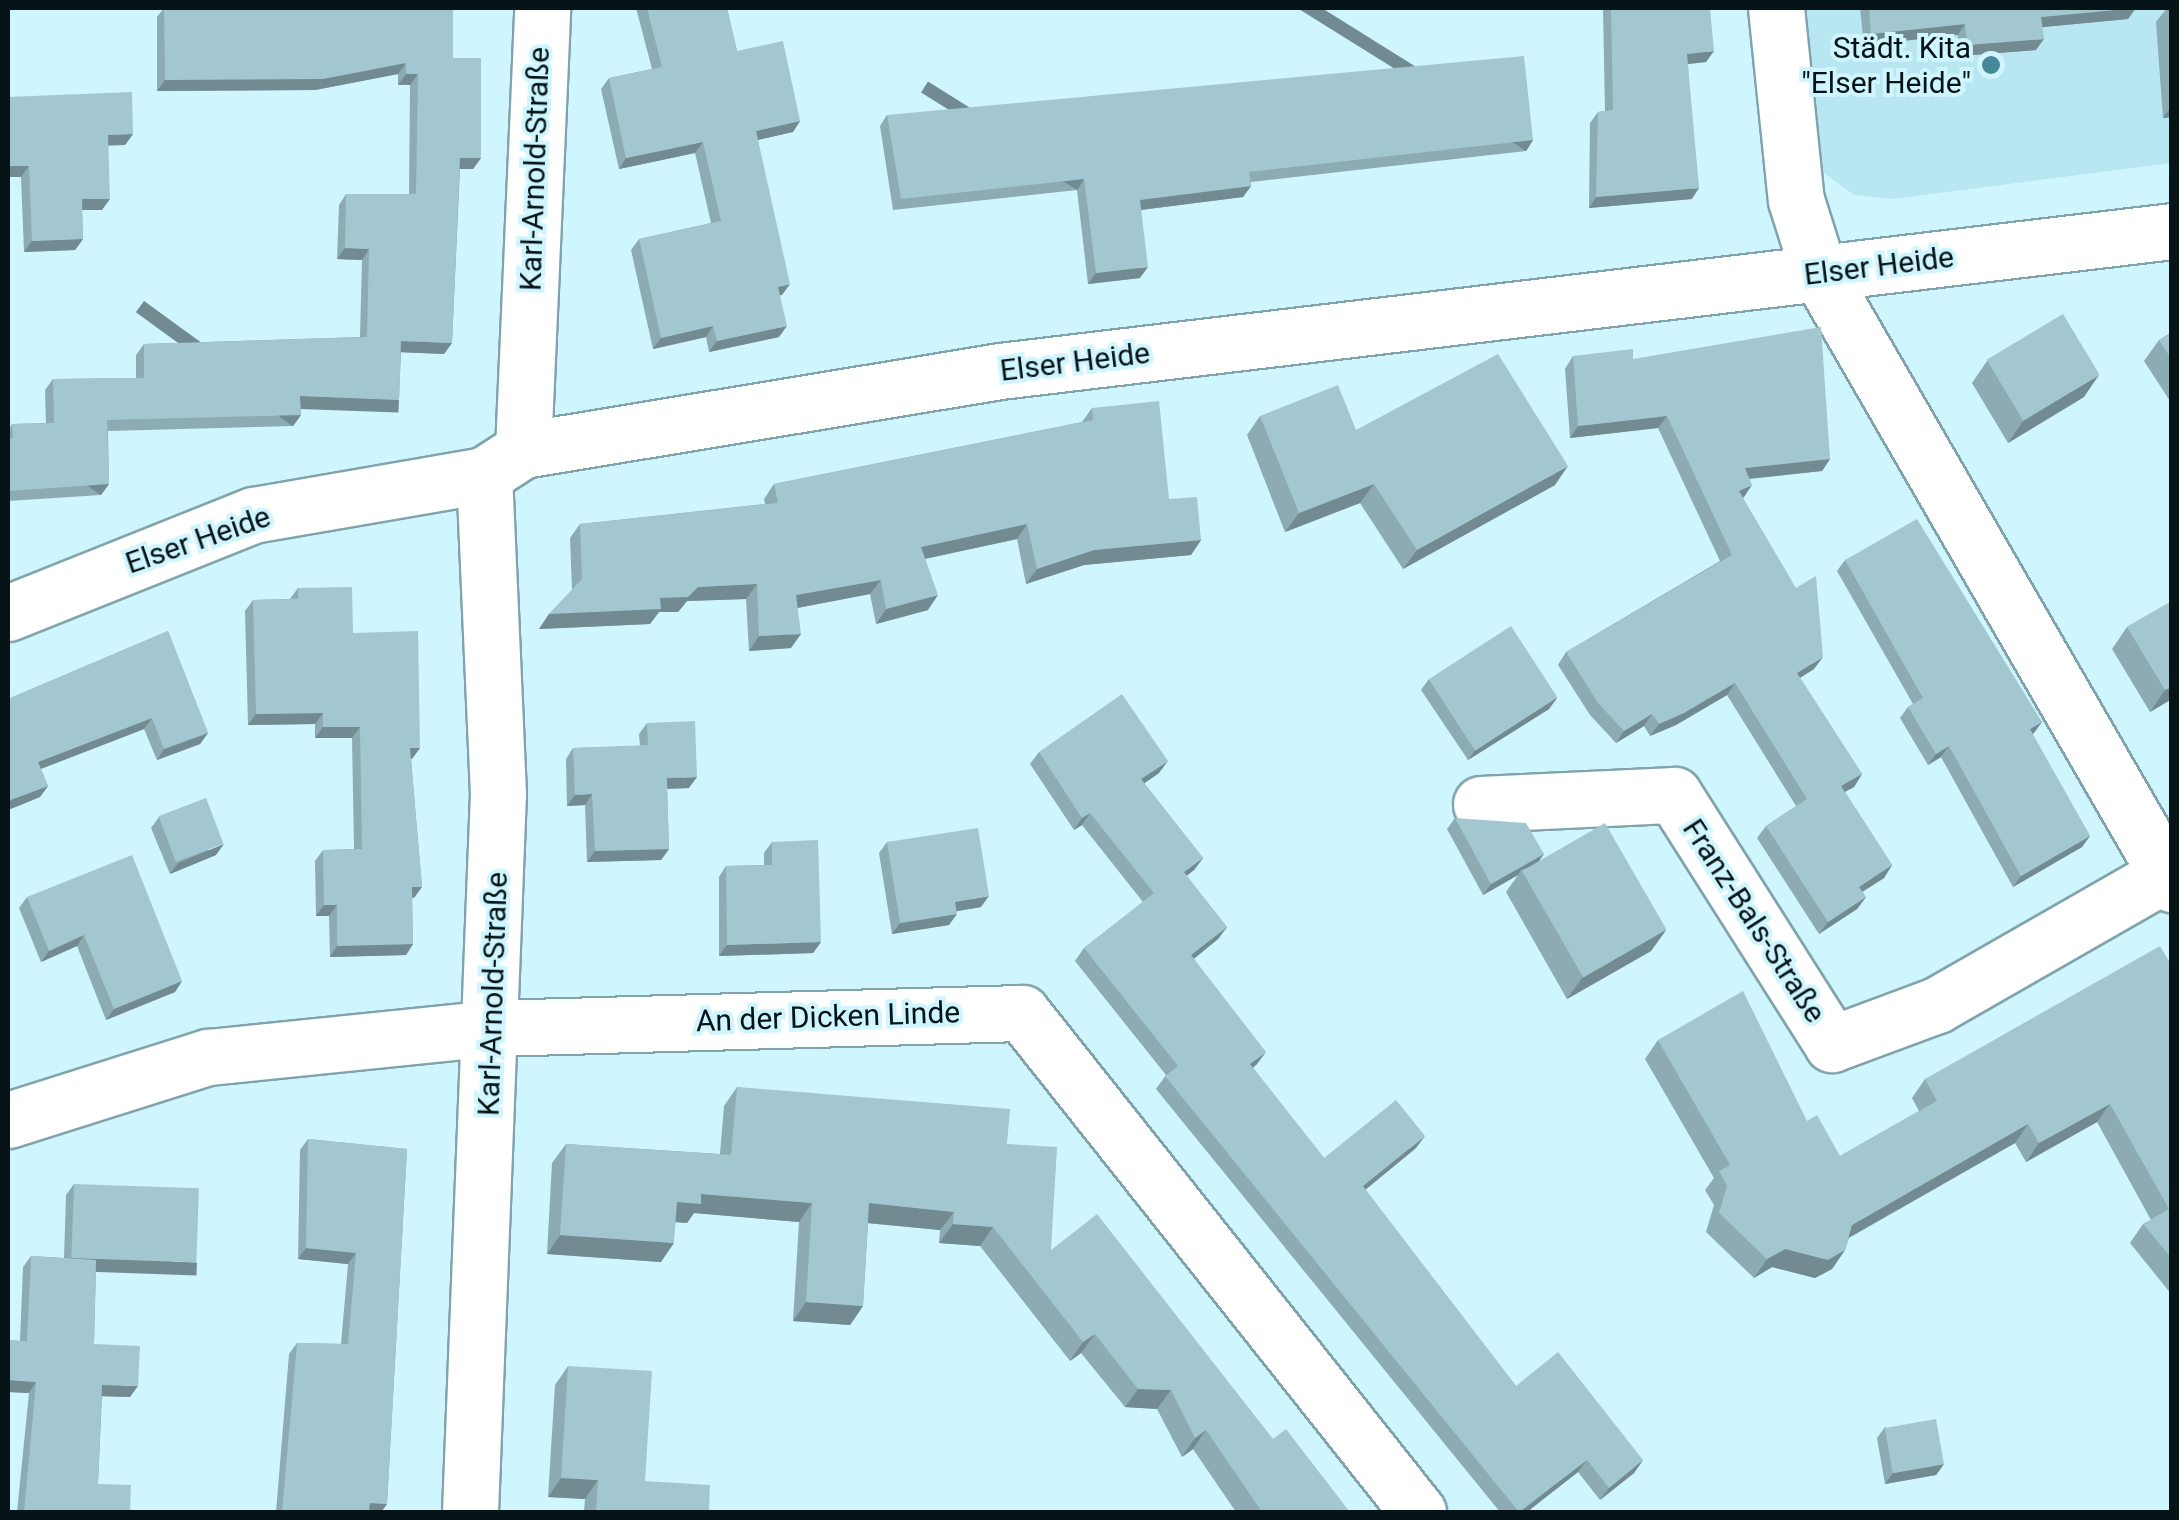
<!DOCTYPE html>
<meta charset="utf-8">
<style>
body{margin:0}
#map{position:relative;width:2179px;height:1520px;overflow:hidden;background:#cff5fe;font-family:Roboto,sans-serif}
div>[style]{position:absolute}
.built>*{inset:0;background:#b8e7f2}
.roads{filter:drop-shadow(2px 0 #80a3ac) drop-shadow(-2px 0 #80a3ac) drop-shadow(0 2px #80a3ac) drop-shadow(0 -2px #80a3ac)}
.minor>*{height:55px;margin:-27.5px;padding:0 27.5px;transform-origin:27.5px;border-radius:27.5px;background:#fff}
.wall>*{inset:0;background:#8cabb3}
.shaded-wall>*{inset:0;background:#728b92;transform-origin:0 0}
.building>*{inset:0;background:#a3c7d0;transform-origin:0 0}
.dots>*{width:28px;height:28px;translate:-50% -50%;box-sizing:border-box;border:5px solid #cff5fe;border-radius:50%}
span{translate:-50% -50%;white-space:nowrap;text-align:center;line-height:1.15;-webkit-text-stroke:8px #cff5fe;paint-order:stroke}
.poi-label{font-size:30px;color:#061417}
.right{translate:-100% -50%;text-align:right}
.street-label{font-size:30px;color:#061417}
.frame{position:absolute;inset:0;border:10px solid #061417;pointer-events:none}
</style>
<div id="map">
<div class="built">
<div style="clip-path:polygon(1803px 8px,2171px 8px,2171px 163px,1893px 199px,1854px 195px,1820px 170px)"></div>
</div>
<div class="roads">
<div class="minor">
<div style="left:1776px;top:8px;width:193px;rotate:84.1deg"></div>
<div style="left:1796px;top:200px;width:77px;rotate:72.5deg"></div>
<div style="left:1819px;top:273px;width:706px;rotate:59.98deg"></div>
<div style="left:523px;top:450px;width:442px;rotate:-87.5deg"></div>
<div style="left:8px;top:613px;width:264px;rotate:-21.8deg"></div>
<div style="left:253px;top:515px;width:234px;rotate:-9.8deg"></div>
<div style="left:484px;top:475px;width:46px;rotate:-32.7deg"></div>
<div style="left:523px;top:450px;width:483px;rotate:-9.4deg"></div>
<div style="left:1000px;top:371px;width:1180px;rotate:-6.81deg"></div>
<div style="left:1481px;top:804px;width:193px;rotate:-2.7deg"></div>
<div style="left:1674px;top:795px;width:295px;rotate:57.6deg"></div>
<div style="left:1832px;top:1044px;width:112px;rotate:-20.4deg"></div>
<div style="left:1937px;top:1005px;width:264px;rotate:-29.8deg"></div>
<div style="left:8px;top:1120px;width:210px;rotate:-17.5deg"></div>
<div style="left:208px;top:1057px;width:287px;rotate:-5.8deg"></div>
<div style="left:494px;top:1028px;width:528px;rotate:-1.63deg"></div>
<div style="left:1022px;top:1013px;width:637px;rotate:51.56deg"></div>
<div style="left:470px;top:1512px;width:719px;rotate:-87.77deg"></div>
<div style="left:498px;top:794px;width:319px;rotate:-92.5deg"></div>
</div>
</div>
<div class="wall">
<div style="clip-path:polygon(164px 8px,453px 8px,453px 58px,481px 158px,473px 169px,460px 169px,452px 343px,444px 354px,401px 352px,399px 400px,391px 411px,301px 408px,301px 415px,293px 426px,108px 431px,109px 484px,101px 495px,8px 501px,8px 431px,12px 424px,46px 423px,45px 390px,53px 379px,136px 378px,136px 355px,144px 344px,360px 337px,362px 260px,337px 259px,339px 205px,346px 194px,409px 194px,410px 85px,398px 85px,398px 74px,315px 90px,157px 91px,157px 17px)"></div>
<div style="clip-path:polygon(636px 8px,727px 8px,737px 51px,800px 121px,793px 132px,758px 140px,782px 295px,780px 295px,779px 337px,709px 352px,706px 337px,653px 349px,631px 250px,639px 239px,711px 223px,695px 153px,619px 169px,601px 89px,609px 78px,652px 69px)"></div>
<div style="clip-path:polygon(1603px 8px,1710px 8px,1706px 62px,1688px 64px,1692px 199px,1589px 208px,1590px 123px,1598px 112px,1605px 111px)"></div>
<div style="clip-path:polygon(1860px 8px,2136px 8px,2128px 19px,2042px 27px,2036px 50px,1959px 56px,1958px 35px,1864px 45px)"></div>
<div style="clip-path:polygon(2167px 8px,2171px 8px,2172px 16px,2172px 117px,2163px 118px,2156px 22px)"></div>
<div style="clip-path:polygon(8px 97px,133px 134px,125px 145px,108px 145px,102px 210px,82px 210px,83px 239px,75px 250px,24px 252px,21px 177px)"></div>
<div style="clip-path:polygon(887px 115px,1533px 140px,1526px 151px,1251px 182px,1251px 186px,1243px 197px,1141px 210px,1140px 278px,1088px 284px,1077px 190px,893px 210px,880px 126px)"></div>
<div style="clip-path:polygon(2172px 332px,2172px 404px,2144px 361px,2159px 340px)"></div>
<div style="clip-path:polygon(1573px 356px,1633px 359px,1830px 459px,1822px 471px,1750px 479px,1743px 498px,1814px 669px,1800px 678px,1862px 774px,1854px 787px,1845px 792px,1892px 865px,1884px 878px,1862px 892px,1866px 897px,1857px 909px,1819px 934px,1757px 838px,1766px 826px,1796px 806px,1727px 695px,1676px 725px,1650px 736px,1644px 726px,1616px 743px,1590px 715px,1558px 665px,1566px 652px,1720px 561px,1658px 428px,1570px 438px,1565px 369px)"></div>
<div style="clip-path:polygon(1987px 361px,2084px 397px,2008px 443px,1972px 383px)"></div>
<div style="clip-path:polygon(1092px 408px,1201px 540px,1191px 555px,1084px 565px,1026px 584px,1017px 539px,925px 559px,928px 610px,876px 624px,870px 594px,798px 608px,791px 648px,749px 651px,746px 599px,687px 601px,678px 612px,659px 612px,650px 624px,539px 629px,549px 614px,572px 590px,570px 538px,580px 524px,765px 504px,764px 499px,774px 484px,1082px 422px)"></div>
<div style="clip-path:polygon(1260px 416px,1356px 430px,1555px 485px,1403px 569px,1360px 503px,1285px 532px,1247px 435px)"></div>
<div style="clip-path:polygon(1845px 560px,2042px 722px,2032px 734px,2090px 836px,2082px 847px,2013px 887px,1941px 757px,1928px 765px,1900px 718px,1908px 707px,1913px 704px,1837px 571px)"></div>
<div style="clip-path:polygon(298px 588px,353px 633px,420px 748px,411px 759px,422px 887px,412px 898px,413px 944px,406px 955px,330px 957px,329px 916px,316px 916px,315px 861px,323px 850px,354px 849px,352px 738px,315px 738px,315px 724px,248px 725px,245px 611px,253px 600px,290px 599px)"></div>
<div style="clip-path:polygon(2172px 601px,2172px 699px,2150px 712px,2112px 649px,2127px 627px)"></div>
<div style="clip-path:polygon(168px 631px,208px 733px,200px 744px,157px 760px,144px 729px,41px 769px,48px 786px,40px 797px,8px 810px,8px 699px)"></div>
<div style="clip-path:polygon(1429px 679px,1557px 698px,1549px 709px,1468px 760px,1421px 690px)"></div>
<div style="clip-path:polygon(647px 723px,689px 788px,667px 789px,669px 849px,661px 860px,587px 862px,585px 805px,567px 806px,566px 759px,573px 748px,640px 746px,639px 734px)"></div>
<div style="clip-path:polygon(1039px 752px,1159px 773px,1144px 783px,1203px 858px,1194px 870px,1186px 876px,1227px 927px,1218px 939px,1194px 959px,1257px 1064px,1253px 1068px,1324px 1158px,1416px 1148px,1365px 1190px,1516px 1386px,1643px 1460px,1634px 1473px,1600px 1500px,1578px 1472px,1527px 1512px,1500px 1512px,1156px 1089px,1166px 1075px,1075px 961px,1084px 948px,1143px 902px,1082px 825px,1074px 830px,1030px 764px)"></div>
<div style="clip-path:polygon(159px 817px,216px 855px,170px 874px,151px 828px)"></div>
<div style="clip-path:polygon(1455px 818px,1544px 854px,1539px 860px,1666px 930px,1651px 951px,1567px 999px,1506px 892px,1518px 875px,1483px 895px,1447px 829px)"></div>
<div style="clip-path:polygon(772px 842px,821px 942px,813px 953px,719px 956px,719px 877px,726px 866px,764px 865px,764px 853px)"></div>
<div style="clip-path:polygon(887px 842px,981px 907px,957px 911px,949px 925px,892px 934px,879px 853px)"></div>
<div style="clip-path:polygon(27px 897px,182px 981px,175px 992px,106px 1020px,77px 946px,41px 962px,19px 908px)"></div>
<div style="clip-path:polygon(2172px 966px,2172px 1295px,2130px 1243px,2143px 1224px,2151px 1220px,2097px 1122px,2026px 1162px,2015px 1143px,1849px 1238px,1845px 1250px,1832px 1269px,1815px 1278px,1772px 1267px,1754px 1278px,1706px 1232px,1714px 1205px,1705px 1190px,1714px 1178px,1645px 1059px,1658px 1040px,1807px 1121px,1840px 1156px,1919px 1111px,1912px 1098px,1925px 1079px)"></div>
<div style="clip-path:polygon(737px 1087px,1007px 1144px,1051px 1250px,1273px 1439px,1348px 1512px,1236px 1512px,1193px 1449px,1182px 1457px,1157px 1409px,1125px 1407px,1081px 1353px,1070px 1361px,980px 1246px,939px 1243px,940px 1230px,868px 1223px,863px 1306px,850px 1325px,793px 1321px,799px 1222px,694px 1213px,687px 1223px,676px 1222px,661px 1262px,547px 1254px,552px 1163px,566px 1144px,720px 1154px,724px 1106px)"></div>
<div style="clip-path:polygon(308px 1139px,407px 1149px,387px 1504px,381px 1512px,276px 1512px,289px 1354px,297px 1343px,341px 1344px,348px 1264px,298px 1259px,300px 1150px)"></div>
<div style="clip-path:polygon(74px 1184px,189px 1274px,96px 1270px,94px 1344px,130px 1397px,102px 1396px,98px 1484px,130px 1512px,17px 1512px,29px 1393px,8px 1392px,8px 1343px,9px 1340px,20px 1341px,23px 1267px,31px 1256px,64px 1258px,66px 1195px)"></div>
<div style="clip-path:polygon(568px 1366px,645px 1481px,709px 1512px,584px 1512px,585px 1499px,548px 1497px,555px 1385px)"></div>
<div style="clip-path:polygon(1885px 1427px,1944px 1464px,1936px 1475px,1885px 1484px,1877px 1438px)"></div>
</div>
<div class="shaded-wall">
<div style="clip-path:polygon(2136px 8px,2128px 19px,2034px 28px,2041px 17px)"></div>
<div style="clip-path:polygon(1965px 24px,1958px 35px,1864px 45px,1871px 34px)"></div>
<div style="clip-path:polygon(2044px 39px,2036px 50px,1959px 56px,1967px 45px)"></div>
<div style="clip-path:polygon(1714px 51px,1706px 62px,1679px 65px,1687px 54px)"></div>
<div style="clip-path:polygon(406px 63px,398px 74px,315px 90px,157px 91px,165px 80px)"></div>
<div style="clip-path:polygon(406px 74px,418px 74px,410px 85px,398px 85px)"></div>
<div style="clip-path:polygon(2172px 106px,2172px 117px,2163px 118px)"></div>
<div style="clip-path:polygon(800px 121px,793px 132px,748px 142px,756px 131px)"></div>
<div style="clip-path:polygon(133px 134px,125px 145px,100px 146px,108px 135px)"></div>
<div style="left:1533px;top:140px;width:13px;height:286px;rotate:122deg"></div>
<div style="clip-path:polygon(703px 142px,695px 153px,619px 169px,626px 158px)"></div>
<div style="clip-path:polygon(460px 158px,481px 158px,473px 169px,453px 169px)"></div>
<div style="clip-path:polygon(8px 166px,29px 166px,21px 177px,8px 177px)"></div>
<div style="left:1084px;top:179px;width:13px;height:184px;rotate:122deg"></div>
<div style="clip-path:polygon(1251px 186px,1243px 197px,1132px 211px,1140px 200px)"></div>
<div style="clip-path:polygon(1699px 188px,1692px 199px,1589px 208px,1596px 197px)"></div>
<div style="clip-path:polygon(82px 199px,110px 199px,102px 210px,75px 210px)"></div>
<div style="clip-path:polygon(83px 239px,75px 250px,24px 252px,32px 241px)"></div>
<div style="clip-path:polygon(345px 248px,369px 249px,362px 260px,337px 259px)"></div>
<div style="clip-path:polygon(1148px 267px,1140px 278px,1088px 284px,1096px 273px)"></div>
<div style="clip-path:polygon(790px 284px,782px 295px,770px 298px,778px 287px)"></div>
<div style="clip-path:polygon(713px 326px,706px 337px,653px 349px,661px 338px)"></div>
<div style="clip-path:polygon(787px 326px,779px 337px,709px 352px,717px 341px)"></div>
<div style="clip-path:polygon(401px 341px,452px 343px,444px 354px,394px 352px)"></div>
<div style="clip-path:polygon(2099px 375px,2084px 397px,2008px 443px,2023px 421px)"></div>
<div style="left:300px;top:396px;width:99px;height:13px;rotate:2deg"></div>
<div style="left:301px;top:415px;width:14px;height:194px;rotate:126deg"></div>
<div style="clip-path:polygon(1667px 416px,1658px 428px,1570px 438px,1578px 426px)"></div>
<div style="clip-path:polygon(1830px 459px,1822px 471px,1736px 480px,1745px 468px)"></div>
<div style="clip-path:polygon(1568px 466px,1555px 485px,1403px 569px,1417px 550px)"></div>
<div style="left:109px;top:484px;width:14px;height:101px;rotate:126deg"></div>
<div style="clip-path:polygon(1374px 484px,1360px 503px,1285px 532px,1299px 513px)"></div>
<div style="clip-path:polygon(1752px 485px,1744px 497px,1730px 504px,1739px 491px)"></div>
<div style="clip-path:polygon(1027px 524px,1017px 539px,910px 562px,921px 547px)"></div>
<div style="clip-path:polygon(1201px 540px,1191px 555px,1084px 565px,1026px 584px,1037px 569px,1094px 550px)"></div>
<div style="clip-path:polygon(881px 580px,870px 594px,786px 610px,796px 595px)"></div>
<div style="clip-path:polygon(757px 584px,746px 599px,687px 601px,678px 612px,659px 612px,650px 624px,539px 629px,549px 614px,660px 598px,698px 587px)"></div>
<div style="clip-path:polygon(938px 595px,928px 610px,876px 624px,886px 609px)"></div>
<div style="clip-path:polygon(801px 634px,791px 648px,749px 651px,759px 636px)"></div>
<div style="clip-path:polygon(1823px 657px,1814px 669px,1788px 685px,1797px 673px)"></div>
<div style="clip-path:polygon(1735px 683px,1727px 695px,1676px 725px,1650px 736px,1659px 724px)"></div>
<div style="clip-path:polygon(2172px 687px,2172px 699px,2150px 712px,2165px 690px)"></div>
<div style="clip-path:polygon(1557px 698px,1549px 709px,1468px 760px,1476px 749px)"></div>
<div style="clip-path:polygon(323px 713px,315px 724px,248px 725px,256px 714px)"></div>
<div style="clip-path:polygon(1652px 714px,1644px 726px,1616px 743px,1624px 731px)"></div>
<div style="clip-path:polygon(152px 718px,144px 729px,30px 773px,38px 762px)"></div>
<div style="clip-path:polygon(2042px 722px,2034px 733px,2022px 740px,2030px 729px)"></div>
<div style="clip-path:polygon(323px 727px,360px 727px,352px 738px,315px 738px)"></div>
<div style="clip-path:polygon(208px 733px,200px 744px,157px 760px,164px 749px)"></div>
<div style="clip-path:polygon(1949px 746px,1941px 757px,1928px 765px,1936px 754px)"></div>
<div style="clip-path:polygon(410px 748px,420px 748px,412px 759px,402px 759px)"></div>
<div style="clip-path:polygon(1168px 761px,1159px 773px,1132px 792px,1141px 779px)"></div>
<div style="clip-path:polygon(1862px 774px,1854px 787px,1833px 798px,1841px 786px)"></div>
<div style="clip-path:polygon(697px 777px,689px 788px,659px 789px,667px 778px)"></div>
<div style="clip-path:polygon(48px 786px,40px 797px,8px 810px,8px 801px)"></div>
<div style="clip-path:polygon(592px 794px,585px 805px,567px 806px,575px 795px)"></div>
<div style="clip-path:polygon(1090px 813px,1082px 825px,1074px 830px,1082px 818px)"></div>
<div style="clip-path:polygon(2090px 836px,2082px 847px,2013px 887px,2021px 876px)"></div>
<div style="clip-path:polygon(224px 844px,216px 855px,170px 874px,178px 863px)"></div>
<div style="clip-path:polygon(669px 849px,661px 860px,587px 862px,595px 851px)"></div>
<div style="clip-path:polygon(1544px 854px,1536px 865px,1521px 870px,1518px 875px,1483px 895px,1491px 884px)"></div>
<div style="clip-path:polygon(1203px 858px,1194px 870px,1175px 885px,1184px 872px)"></div>
<div style="clip-path:polygon(1892px 865px,1884px 878px,1851px 899px,1859px 887px)"></div>
<div style="clip-path:polygon(412px 887px,422px 887px,414px 898px,405px 898px)"></div>
<div style="clip-path:polygon(989px 896px,981px 907px,947px 913px,955px 902px)"></div>
<div style="clip-path:polygon(1866px 897px,1857px 909px,1819px 934px,1828px 922px)"></div>
<div style="clip-path:polygon(324px 905px,337px 905px,329px 916px,316px 916px)"></div>
<div style="clip-path:polygon(957px 914px,949px 925px,892px 934px,900px 923px)"></div>
<div style="clip-path:polygon(1227px 927px,1218px 939px,1182px 968px,1191px 955px)"></div>
<div style="clip-path:polygon(1666px 930px,1651px 951px,1567px 999px,1582px 978px)"></div>
<div style="clip-path:polygon(84px 935px,77px 946px,41px 962px,49px 951px)"></div>
<div style="clip-path:polygon(821px 942px,813px 953px,719px 956px,727px 945px)"></div>
<div style="clip-path:polygon(413px 944px,406px 955px,330px 957px,337px 946px)"></div>
<div style="clip-path:polygon(182px 981px,175px 992px,106px 1020px,114px 1009px)"></div>
<div style="clip-path:polygon(1266px 1052px,1257px 1064px,1241px 1076px,1250px 1064px)"></div>
<div style="clip-path:polygon(2110px 1104px,2097px 1122px,2026px 1162px,2039px 1143px)"></div>
<div style="clip-path:polygon(2028px 1124px,2015px 1143px,1839px 1243px,1852px 1225px)"></div>
<div style="clip-path:polygon(1425px 1136px,1416px 1148px,1354px 1199px,1363px 1186px)"></div>
<div style="clip-path:polygon(701px 1194px,812px 1203px,799px 1222px,694px 1213px,687px 1223px,663px 1221px,677px 1202px)"></div>
<div style="clip-path:polygon(869px 1203px,954px 1212px,940px 1230px,856px 1222px)"></div>
<div style="clip-path:polygon(953px 1224px,993px 1227px,980px 1246px,939px 1243px)"></div>
<div style="clip-path:polygon(560px 1235px,674px 1243px,661px 1262px,547px 1254px)"></div>
<div style="clip-path:polygon(306px 1248px,356px 1253px,348px 1264px,298px 1259px)"></div>
<div style="clip-path:polygon(1785px 1249px,1845px 1250px,1832px 1269px,1815px 1278px,1772px 1267px,1754px 1278px,1767px 1259px)"></div>
<div style="left:71px;top:1258px;width:126px;height:13px;rotate:2deg"></div>
<div style="clip-path:polygon(806px 1302px,863px 1306px,850px 1325px,793px 1321px)"></div>
<div style="clip-path:polygon(1095px 1334px,1081px 1353px,1070px 1361px,1083px 1342px)"></div>
<div style="clip-path:polygon(8px 1380px,36px 1382px,29px 1393px,8px 1392px)"></div>
<div style="clip-path:polygon(102px 1385px,138px 1386px,130px 1397px,94px 1396px)"></div>
<div style="clip-path:polygon(1138px 1389px,1171px 1390px,1157px 1409px,1125px 1407px)"></div>
<div style="clip-path:polygon(1206px 1430px,1193px 1449px,1182px 1457px,1195px 1438px)"></div>
<div style="clip-path:polygon(1587px 1460px,1578px 1472px,1527px 1512px,1520px 1512px)"></div>
<div style="clip-path:polygon(1643px 1460px,1634px 1473px,1600px 1500px,1609px 1488px)"></div>
<div style="clip-path:polygon(1944px 1464px,1936px 1475px,1885px 1484px,1893px 1473px)"></div>
<div style="clip-path:polygon(561px 1478px,598px 1480px,585px 1499px,548px 1497px)"></div>
<div style="clip-path:polygon(370px 1503px,387px 1504px,381px 1512px,363px 1512px)"></div>
</div>
<div class="building">
<div style="clip-path:polygon(164px 8px,453px 8px,453px 58px,481px 58px,481px 158px,460px 158px,452px 343px,401px 341px,399px 400px,300px 396px,301px 415px,107px 420px,109px 484px,8px 491px,8px 439px,13px 438px,12px 424px,54px 423px,53px 379px,144px 378px,144px 344px,367px 337px,369px 249px,345px 248px,346px 194px,416px 194px,418px 74px,406px 74px,406px 63px,323px 79px,165px 80px)"></div>
<div style="clip-path:polygon(647px 8px,727px 8px,737px 51px,783px 41px,800px 121px,756px 131px,790px 284px,778px 287px,787px 326px,717px 341px,713px 326px,661px 338px,639px 239px,721px 221px,703px 142px,626px 158px,609px 78px,662px 67px)"></div>
<div style="clip-path:polygon(1611px 8px,1710px 8px,1714px 51px,1687px 54px,1699px 188px,1596px 197px,1598px 112px,1613px 110px)"></div>
<div style="clip-path:polygon(1869px 8px,2136px 8px,2041px 17px,2044px 39px,1967px 45px,1965px 24px,1871px 34px)"></div>
<div style="clip-path:polygon(1524px 56px,1533px 140px,1249px 172px,1251px 186px,1140px 200px,1148px 267px,1096px 273px,1084px 179px,901px 199px,887px 115px)"></div>
<div style="clip-path:polygon(132px 92px,133px 134px,108px 135px,110px 199px,82px 199px,83px 239px,32px 241px,29px 166px,8px 166px,8px 97px)"></div>
<div style="left:2063px;top:314px;width:71px;height:89px;rotate:59deg"></div>
<div style="clip-path:polygon(1821px 327px,1830px 459px,1745px 468px,1752px 485px,1739px 491px,1796px 588px,1816px 576px,1823px 657px,1797px 673px,1862px 774px,1841px 786px,1892px 865px,1859px 887px,1866px 897px,1828px 922px,1766px 826px,1807px 799px,1735px 683px,1684px 713px,1659px 724px,1652px 714px,1624px 731px,1598px 703px,1566px 652px,1732px 555px,1667px 416px,1578px 426px,1573px 356px,1633px 349px,1633px 359px)"></div>
<div style="clip-path:polygon(2172px 332px,2172px 360px,2159px 340px)"></div>
<div style="clip-path:polygon(1498px 354px,1568px 466px,1417px 550px,1374px 484px,1299px 513px,1260px 416px,1338px 385px,1356px 430px)"></div>
<div style="clip-path:polygon(1159px 401px,1169px 499px,1197px 497px,1201px 540px,1094px 550px,1037px 569px,1027px 524px,921px 547px,938px 595px,886px 609px,881px 580px,796px 595px,801px 634px,759px 636px,757px 584px,698px 587px,688px 597px,660px 598px,661px 609px,549px 614px,582px 579px,580px 524px,778px 503px,774px 484px,1093px 420px,1092px 408px)"></div>
<div style="clip-path:polygon(1917px 519px,2042px 722px,2030px 729px,2090px 836px,2021px 876px,1949px 746px,1936px 754px,1908px 707px,1923px 698px,1845px 560px)"></div>
<div style="clip-path:polygon(352px 587px,353px 633px,418px 631px,420px 748px,410px 748px,422px 887px,412px 887px,413px 944px,337px 946px,337px 905px,324px 905px,323px 850px,362px 849px,360px 727px,323px 727px,323px 713px,256px 714px,253px 600px,298px 599px,298px 588px)"></div>
<div style="clip-path:polygon(2172px 601px,2172px 687px,2165px 690px,2127px 627px)"></div>
<div style="left:1511px;top:626px;width:85px;height:98px;rotate:57deg"></div>
<div style="clip-path:polygon(168px 631px,208px 733px,164px 749px,152px 718px,38px 762px,48px 786px,8px 801px,8px 699px)"></div>
<div style="clip-path:polygon(1122px 694px,1168px 761px,1141px 779px,1203px 858px,1184px 872px,1227px 927px,1191px 955px,1266px 1052px,1250px 1064px,1324px 1158px,1396px 1100px,1425px 1136px,1363px 1186px,1516px 1386px,1558px 1352px,1643px 1460px,1609px 1488px,1587px 1460px,1519px 1512px,1165px 1076px,1178px 1066px,1084px 948px,1154px 893px,1090px 813px,1082px 818px,1039px 752px)"></div>
<div style="clip-path:polygon(695px 721px,697px 777px,667px 778px,669px 849px,595px 851px,592px 794px,575px 795px,573px 748px,648px 745px,647px 723px)"></div>
<div style="left:206px;top:798px;width:49px;height:51px;rotate:69deg"></div>
<div style="clip-path:polygon(1455px 818px,1526px 823px,1544px 854px,1491px 884px)"></div>
<div style="left:1605px;top:823px;width:123px;height:96px;rotate:60deg"></div>
<div style="clip-path:polygon(978px 828px,989px 896px,955px 902px,957px 914px,900px 923px,887px 842px)"></div>
<div style="clip-path:polygon(818px 840px,821px 942px,727px 945px,726px 866px,772px 865px,772px 842px)"></div>
<div style="clip-path:polygon(132px 855px,182px 981px,114px 1009px,84px 935px,49px 951px,27px 897px)"></div>
<div style="clip-path:polygon(2160px 946px,2172px 966px,2172px 1259px,2143px 1224px,2169px 1209px,2110px 1104px,2039px 1143px,2028px 1124px,1852px 1225px,1845px 1250px,1828px 1260px,1785px 1249px,1767px 1259px,1719px 1213px,1727px 1186px,1719px 1171px,1730px 1165px,1658px 1040px,1743px 991px,1807px 1121px,1817px 1115px,1840px 1156px,1937px 1101px,1925px 1079px)"></div>
<div style="clip-path:polygon(737px 1087px,1010px 1109px,1007px 1144px,1057px 1147px,1051px 1250px,1097px 1214px,1273px 1439px,1286px 1429px,1349px 1511px,1347px 1512px,1262px 1512px,1206px 1430px,1195px 1438px,1171px 1390px,1138px 1389px,1095px 1334px,1083px 1342px,993px 1227px,953px 1224px,954px 1212px,869px 1203px,863px 1306px,806px 1302px,812px 1203px,701px 1194px,701px 1204px,677px 1202px,674px 1243px,560px 1235px,566px 1144px,731px 1155px)"></div>
<div style="clip-path:polygon(308px 1139px,407px 1149px,387px 1504px,370px 1503px,369px 1512px,282px 1512px,297px 1343px,348px 1344px,356px 1253px,306px 1248px)"></div>
<div style="left:74px;top:1184px;width:125px;height:74px;rotate:2deg"></div>
<div style="clip-path:polygon(31px 1256px,96px 1260px,94px 1344px,140px 1346px,138px 1386px,102px 1385px,98px 1484px,131px 1485px,130px 1512px,24px 1512px,36px 1382px,8px 1380px,8px 1378px,9px 1340px,39px 1342px,27px 1341px)"></div>
<div style="clip-path:polygon(568px 1366px,652px 1371px,645px 1481px,710px 1485px,709px 1512px,596px 1512px,598px 1480px,561px 1478px)"></div>
<div style="left:1936px;top:1419px;width:46px;height:52px;rotate:80deg"></div>
</div>
<div class="dots">
<div style="left:1991px;top:65px;background:#458897"></div>
</div>
<div class="poi-label">
<span class="right" style="left:1971px;top:65px">Städt. Kita<br>"Elser Heide"</span>
</div>
<div class="street-label">
<span style="left:535px;top:169px;rotate:-88deg">Karl-Arnold-Straße</span>
<span style="left:1879px;top:266px;rotate:-7deg">Elser Heide</span>
<span style="left:1075px;top:362px;rotate:-7deg">Elser Heide</span>
<span style="left:198px;top:540px;rotate:-19deg">Elser Heide</span>
<span style="left:1754px;top:921px;rotate:57deg">Franz-Bals-Straße</span>
<span style="left:493px;top:994px;rotate:-88deg">Karl-Arnold-Straße</span>
<span style="left:828px;top:1017px;rotate:-2deg">An der Dicken Linde</span>
</div>
<div class="frame"></div>
</div>
